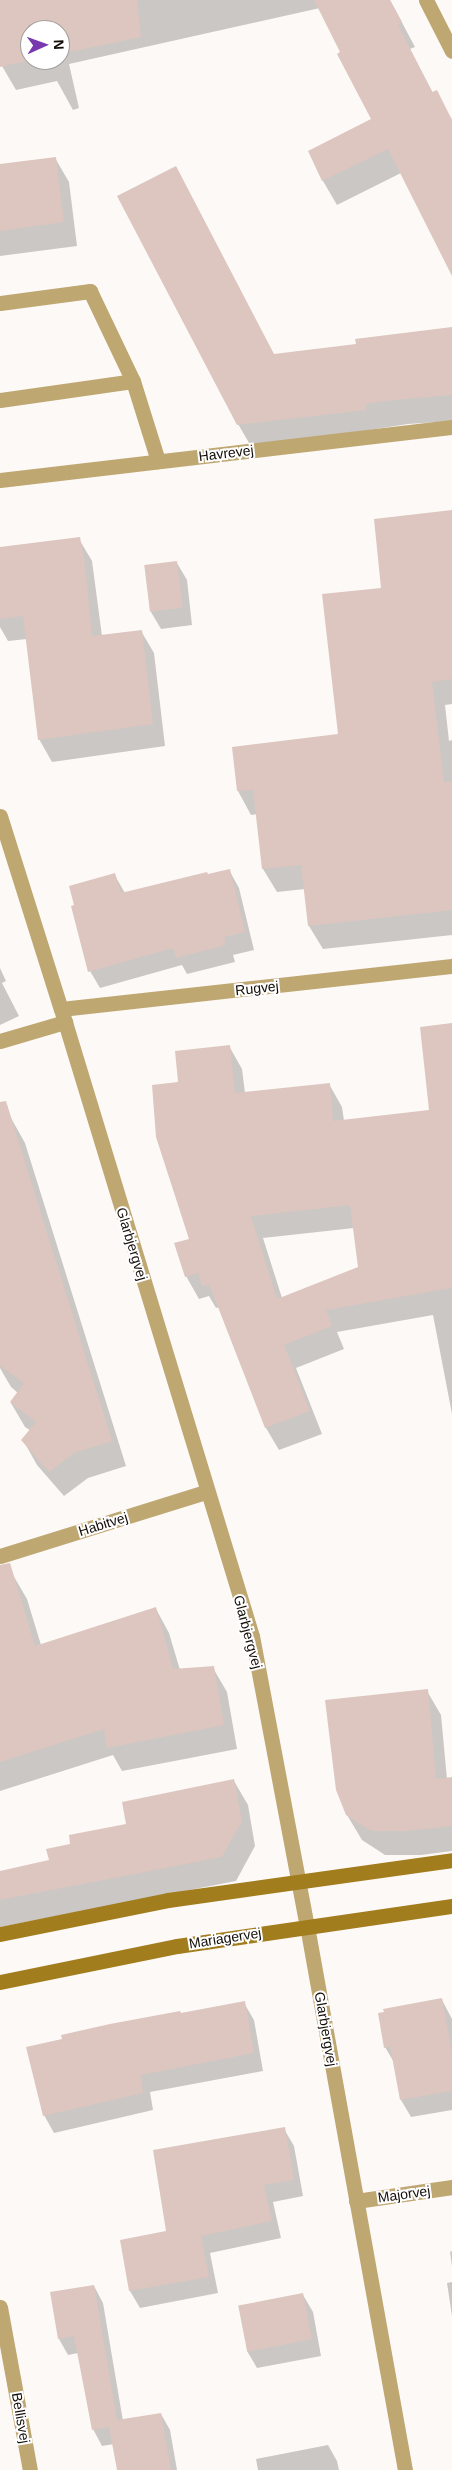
<!DOCTYPE html>
<style>
body{margin:0}
#map{position:relative;width:452px;height:2470px;overflow:hidden;background:#fdf9f6;font-family:Helvetica,sans-serif}
div>[style]{position:absolute}
.shadow>*{inset:0;background:#0003}
.building>*{inset:0;background:#ddc6bf;transform-origin:0 0}
.lane>*{height:15px;margin:-7.5px;padding:0 7.5px;transform-origin:7.5px;border-radius:7.5px;background:#bfa772}
.street>*{height:15px;margin:-7.5px;padding:0 7.5px;transform-origin:7.5px;border-radius:7.5px;background:#bfa772}
.secondary>*{height:15px;margin:-7.5px;padding:0 7.5px;transform-origin:7.5px;border-radius:7.5px;background:#a27d1e}
span{translate:-50% -50%;white-space:nowrap;text-align:center;line-height:1.15;-webkit-text-stroke:4px #fff;paint-order:stroke}
.street-label{font-size:14px;color:#130d08}
.north{position:absolute;left:20px;top:20px;width:50px;height:50px;box-sizing:border-box;background:#fff;border:1px solid #a19e9c;border-radius:50%;rotate:88deg;font-size:14px;font-weight:700;line-height:20px;text-align:center;color:#130d08}
.north::after{content:'';display:block;margin:auto;width:18px;height:22px;background:#7839af;clip-path:polygon(50% 0,100% 100%,50% 72%,0 100%)}
</style>
<div id="map">
<div class="shadow">
<div style="clip-path:polygon(evenodd,0 0,390px 0,415px 47px,410px 49px,433px 93px,436px 92px,452px 120px,452px 272px,401px 173px,337px 205px,323px 181px,309px 152px,372px 119px,320px 8px,69px 64px,79px 108px,73px 110px,57px 81px,16px 90px,2px 66px,0 56px,0 0,30px 30px,60px 30px,60px 60px,30px 60px,30px 30px)"></div>
<div style="clip-path:polygon(55px 158px,69px 182px,77px 246px,0 256px,0 165px)"></div>
<div style="clip-path:polygon(176px 168px,274px 355px,357px 345px,452px 328px,452px 421px,408px 424px,252px 448px,238px 424px)"></div>
<div style="clip-path:polygon(452px 511px,452px 704px,445px 705px,449px 741px,452px 740px,452px 935px,323px 949px,309px 926px,305px 889px,277px 892px,263px 869px,257px 814px,251px 815px,238px 791px,233px 748px,339px 735px,383px 589px)"></div>
<div style="clip-path:polygon(79px 539px,92px 561px,102px 636px,141px 631px,154px 653px,165px 746px,52px 762px,39px 739px,27px 639px,8px 641px,0 627px,0 548px)"></div>
<div style="clip-path:polygon(177px 563px,187px 580px,192px 625px,161px 629px,151px 612px)"></div>
<div style="clip-path:polygon(229px 870px,239px 888px,254px 950px,233px 955px,235px 962px,187px 974px,182px 965px,100px 988px,90px 971px,114px 874px,125px 893px)"></div>
<div style="clip-path:polygon(0 968px,6px 981px,2px 983px,19px 1016px,0 1025px)"></div>
<div style="clip-path:polygon(evenodd,452px 1024px,452px 1414px,433px 1315px,337px 1332px,344px 1349px,296px 1368px,322px 1434px,279px 1450px,266px 1428px,220px 1307px,216px 1308px,209px 1296px,199px 1299px,186px 1276px,190px 1240px,180px 1084px,229px 1046px,242px 1069px,245px 1093px,329px 1084px,342px 1107px,344px 1121px,431px 1111px,452px 1024px,354px 1228px,360px 1268px,282px 1298px,263px 1238px,354px 1228px)"></div>
<div style="clip-path:polygon(11px 1118px,25px 1143px,126px 1466px,88px 1478px,64px 1496px,37px 1465px,23px 1440px,31px 1431px,25px 1427px,11px 1403px,18px 1393px,11px 1387px,0 1368px,0 1121px)"></div>
<div style="clip-path:polygon(13px 1575px,27px 1599px,41px 1645px,156px 1609px,169px 1633px,180px 1670px,213px 1668px,227px 1692px,237px 1749px,122px 1771px,113px 1755px,0 1791px,0 1579px)"></div>
<div style="clip-path:polygon(427px 1691px,441px 1715px,447px 1779px,452px 1778px,452px 1851px,421px 1855px,385px 1855px,362px 1840px,347px 1815px)"></div>
<div style="clip-path:polygon(234px 1781px,248px 1805px,255px 1846px,236px 1881px,0 1927px,0 1872px,50px 1861px,72px 1845px,127px 1825px)"></div>
<div style="clip-path:polygon(442px 2000px,452px 2019px,452px 2110px,411px 2117px,401px 2100px,395px 2064px,385px 2047px)"></div>
<div style="clip-path:polygon(244px 2003px,254px 2020px,263px 2071px,150px 2092px,153px 2110px,54px 2133px,44px 2115px,181px 2014px)"></div>
<div style="clip-path:polygon(284px 2129px,294px 2146px,303px 2196px,273px 2202px,281px 2238px,210px 2253px,218px 2293px,140px 2308px,130px 2291px,121px 2241px,168px 2232px)"></div>
<div style="clip-path:polygon(452px 2251px,452px 2266px,450px 2252px)"></div>
<div style="clip-path:polygon(452px 2282px,452px 2316px,447px 2283px)"></div>
<div style="clip-path:polygon(94px 2286px,103px 2303px,123px 2421px,161px 2414px,170px 2430px,177px 2470px,118px 2470px,114px 2444px,102px 2446px,93px 2429px,78px 2353px,68px 2355px,59px 2339px)"></div>
<div style="clip-path:polygon(303px 2295px,313px 2312px,321px 2356px,257px 2368px,247px 2351px)"></div>
<div style="clip-path:polygon(328px 2445px,337px 2461px,339px 2470px,258px 2470px,256px 2459px)"></div>
</div>
<div class="building">
<div style="clip-path:polygon(0 0,137px 0,141px 37px,60px 54px,60px 30px,30px 30px,31px 60px,0 67px)"></div>
<div style="clip-path:polygon(314px 0,390px 0,402px 22px,398px 25px,432px 92px,437px 90px,452px 120px,452px 276px,388px 149px,322px 181px,308px 151px,371px 119px,337px 54px,340px 52px)"></div>
<div style="clip-path:polygon(56px 157px,64px 222px,0 231px,0 164px)"></div>
<div style="clip-path:polygon(176px 166px,274px 354px,356px 344px,355px 339px,452px 327px,452px 395px,394px 400px,366px 404px,366px 410px,237px 425px,117px 196px)"></div>
<div style="clip-path:polygon(452px 510px,452px 679px,432px 682px,444px 782px,452px 781px,452px 910px,308px 926px,301px 865px,262px 869px,253px 790px,237px 791px,232px 747px,338px 734px,322px 594px,381px 588px,374px 519px)"></div>
<div style="clip-path:polygon(80px 537px,85px 565px,92px 636px,142px 630px,153px 724px,38px 740px,23px 616px,0 619px,0 547px)"></div>
<div style="left:177px;top:561px;width:47px;height:33px;rotate:83deg"></div>
<div style="clip-path:polygon(230px 869px,245px 932px,224px 937px,226px 945px,176px 958px,173px 948px,88px 972px,71px 906px,74px 905px,69px 886px,115px 873px,121px 893px,207px 872px,208px 874px)"></div>
<div style="clip-path:polygon(evenodd,452px 1023px,452px 1288px,326px 1310px,332px 1326px,284px 1345px,310px 1411px,265px 1428px,209px 1284px,202px 1286px,198px 1273px,185px 1277px,174px 1243px,189px 1239px,156px 1137px,152px 1085px,178px 1082px,175px 1051px,230px 1045px,235px 1093px,330px 1083px,333px 1121px,429px 1110px,420px 1027px,452px 1023px,350px 1205px,358px 1267px,277px 1299px,251px 1216px,350px 1205px)"></div>
<div style="clip-path:polygon(6px 1101px,112px 1441px,74px 1453px,49px 1472px,21px 1440px,36px 1422px,10px 1402px,24px 1383px,0 1366px,0 1102px)"></div>
<div style="clip-path:polygon(10px 1563px,35px 1646px,156px 1607px,173px 1669px,214px 1666px,224px 1725px,107px 1748px,104px 1729px,0 1762px,0 1565px)"></div>
<div style="clip-path:polygon(428px 1689px,436px 1779px,452px 1777px,452px 1826px,406px 1831px,371px 1831px,346px 1815px,336px 1790px,325px 1700px)"></div>
<div style="clip-path:polygon(234px 1779px,242px 1821px,222px 1857px,0 1900px,0 1871px,49px 1860px,46px 1849px,70px 1844px,69px 1835px,126px 1824px,122px 1802px)"></div>
<div style="clip-path:polygon(442px 1998px,452px 2053px,452px 2091px,400px 2100px,390px 2046px,384px 2048px,378px 2013px,384px 2012px,383px 2009px)"></div>
<div style="clip-path:polygon(245px 2001px,254px 2053px,141px 2075px,143px 2093px,43px 2116px,26px 2047px,62px 2039px,61px 2035px,110px 2024px,180px 2011px,181px 2013px)"></div>
<div style="clip-path:polygon(285px 2127px,294px 2180px,264px 2185px,272px 2221px,201px 2236px,209px 2277px,129px 2291px,120px 2240px,166px 2231px,153px 2150px)"></div>
<div style="clip-path:polygon(94px 2285px,117px 2420px,161px 2413px,171px 2470px,117px 2470px,109px 2427px,92px 2430px,74px 2336px,58px 2339px,50px 2292px)"></div>
<div style="left:303px;top:2293px;width:47px;height:66px;rotate:79deg"></div>
</div>
<div class="lane">
<div style="left:0;top:303px;width:91px;rotate:-7.6deg"></div>
<div style="left:90px;top:291px;width:100px;rotate:64.5deg"></div>
<div style="left:133px;top:381px;width:84px;rotate:72.6deg"></div>
<div style="left:0;top:400px;width:134px;rotate:-8.1deg"></div>
<div style="left:0;top:1556px;width:216px;rotate:-17.3deg"></div>
</div>
<div class="street">
<div style="left:426px;top:0;width:57px;rotate:63deg"></div>
<div style="left:0;top:480px;width:455px;rotate:-6.7deg"></div>
<div style="left:0;top:816px;width:202px;rotate:72.5deg"></div>
<div style="left:61px;top:1009px;width:655px;rotate:73.06deg"></div>
<div style="left:252px;top:1636px;width:295px;rotate:79.3deg"></div>
<div style="left:307px;top:1926px;width:553px;rotate:79.79deg"></div>
<div style="left:61px;top:1009px;width:393px;rotate:-6.3deg"></div>
<div style="left:0;top:1041px;width:68px;rotate:-16.3deg"></div>
<div style="left:356px;top:2201px;width:97px;rotate:-8.3deg"></div>
<div style="left:0;top:2307px;width:166px;rotate:79.6deg"></div>
</div>
<div class="secondary">
<div style="left:0;top:1934px;width:171px;rotate:-11.4deg"></div>
<div style="left:168px;top:1900px;width:287px;rotate:-8deg"></div>
<div style="left:0;top:1982px;width:181px;rotate:-11.5deg"></div>
<div style="left:177px;top:1946px;width:278px;rotate:-8.3deg"></div>
</div>
<div class="street-label">
<span style="left:226px;top:453px;rotate:-7deg">Havrevej</span>
<span style="left:257px;top:988px;rotate:-6deg">Rugvej</span>
<span style="left:132px;top:1244px;rotate:73deg">Glarbjergvej</span>
<span style="left:103px;top:1524px;rotate:-17deg">Habitvej</span>
<span style="left:248px;top:1632px;rotate:75deg">Glarbjergvej</span>
<span style="left:225px;top:1938px;rotate:-9deg">Mariagervej</span>
<span style="left:326px;top:2029px;rotate:80deg">Glarbjergvej</span>
<span style="left:404px;top:2194px;rotate:-8deg">Majorvej</span>
<span style="left:21px;top:2418px;rotate:80deg">Bellisvej</span>
</div>
<div class="north">N</div>
</div>
